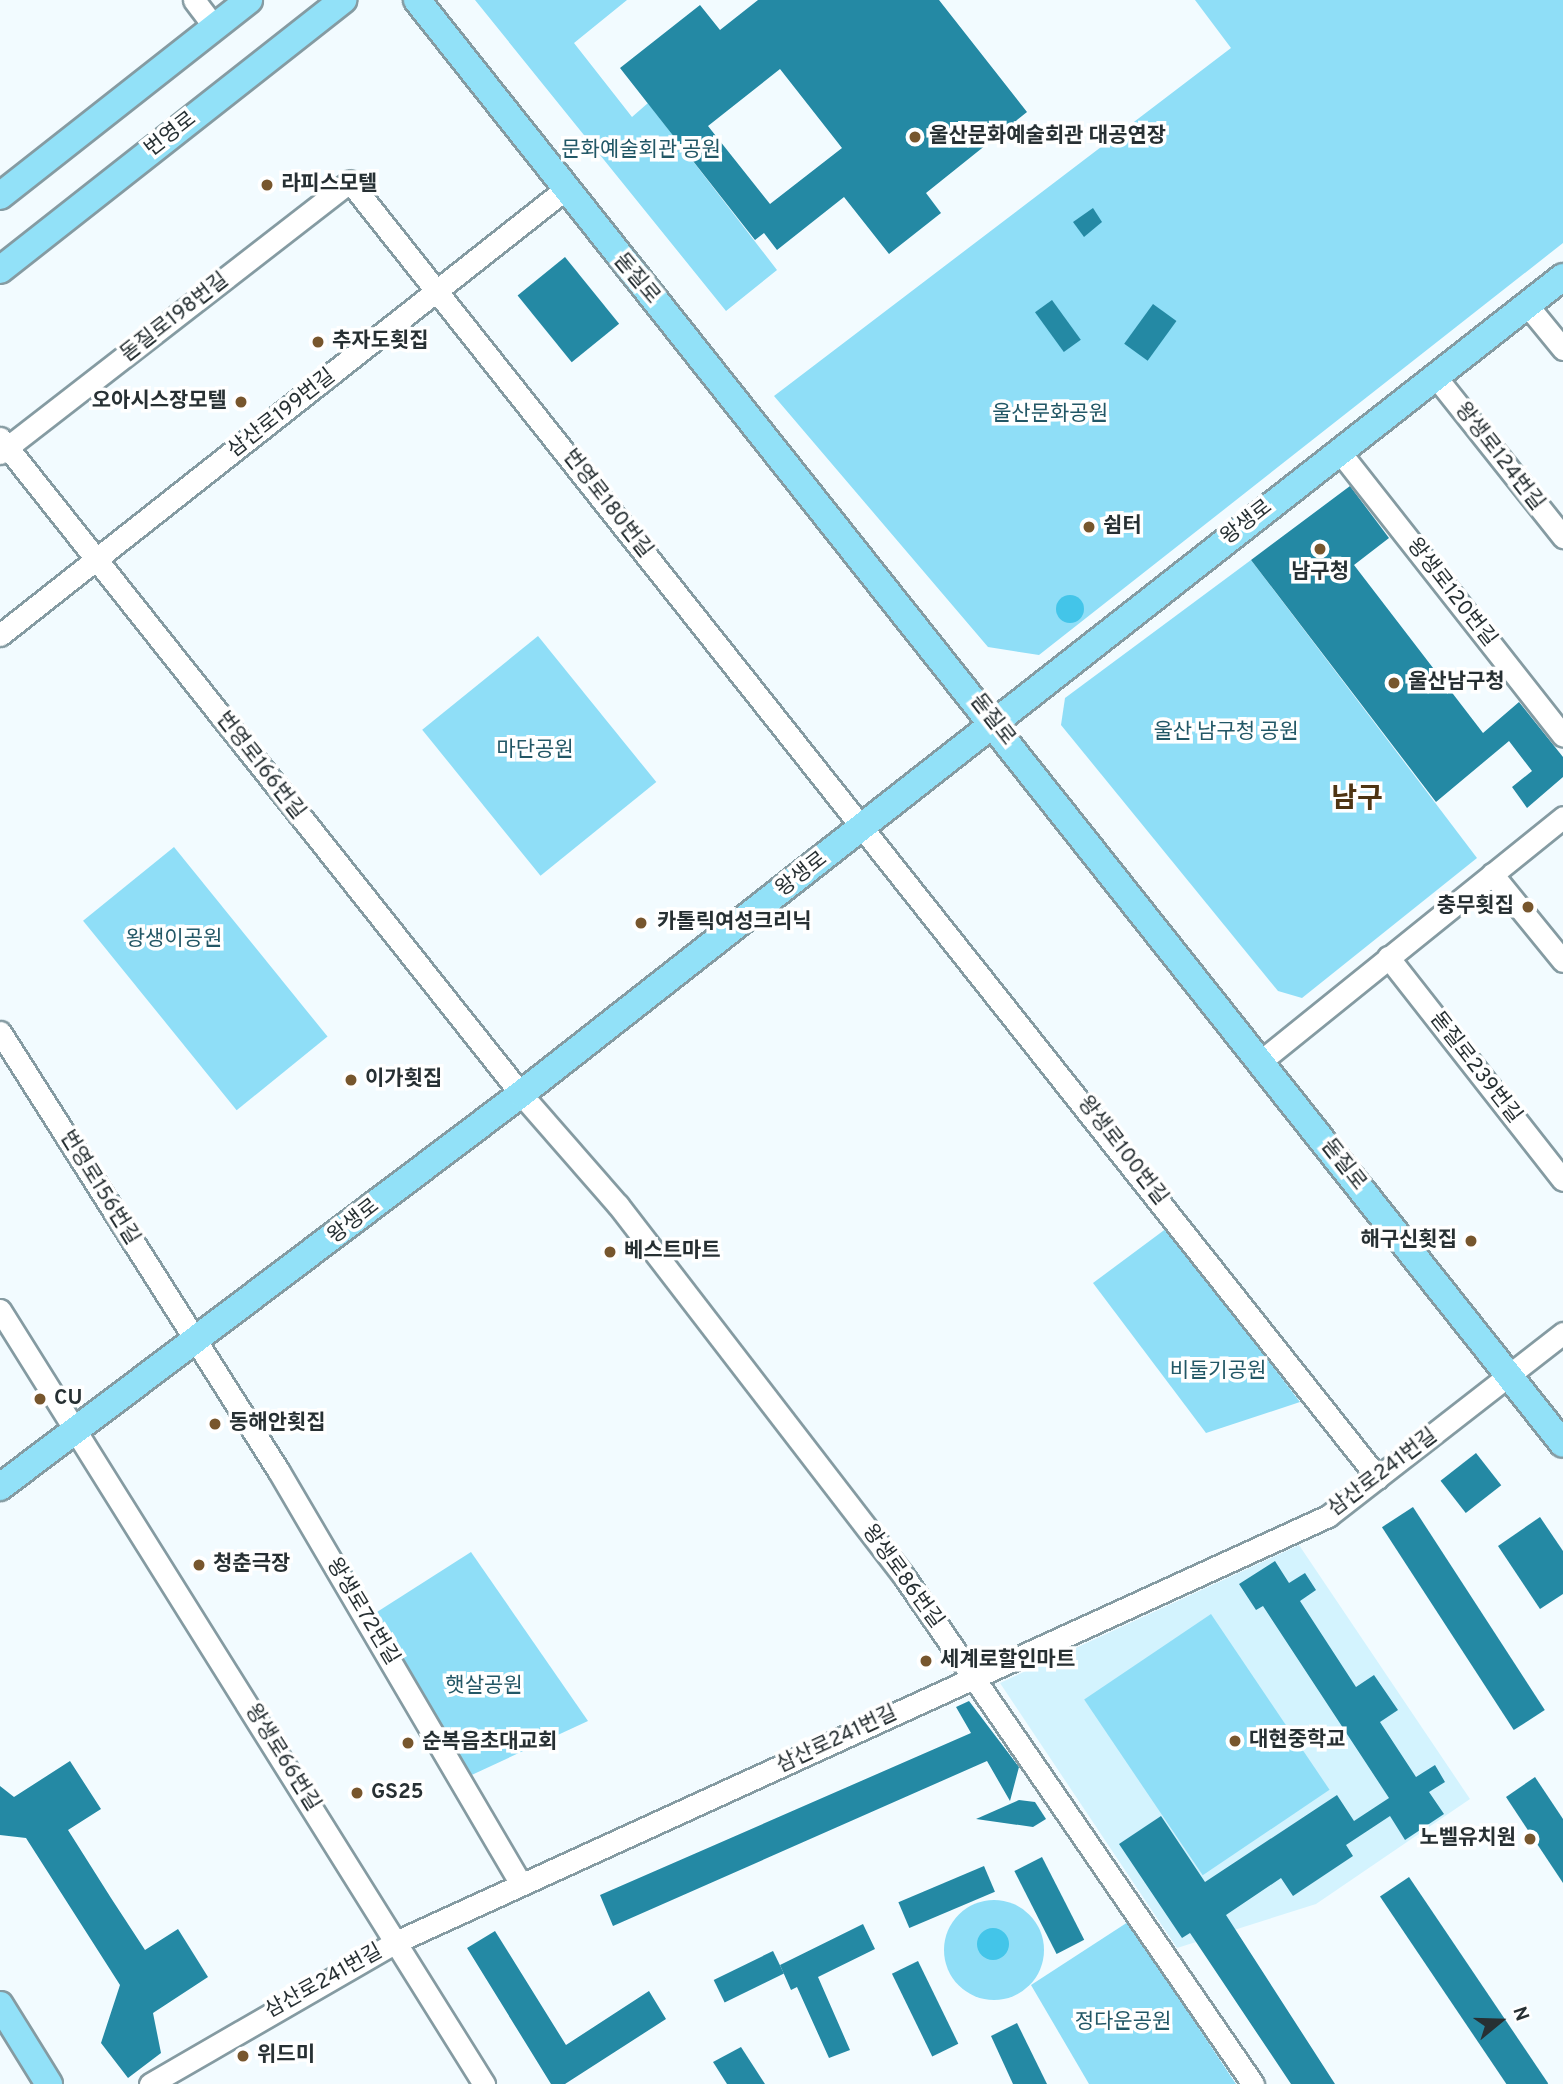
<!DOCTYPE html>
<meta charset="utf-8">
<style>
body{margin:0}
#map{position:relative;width:1563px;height:2084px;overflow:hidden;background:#f2fbff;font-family:Overpass,"Noto Sans KR",sans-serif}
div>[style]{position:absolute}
.built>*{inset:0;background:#d3f3fe}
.green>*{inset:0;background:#8fdef7;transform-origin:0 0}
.round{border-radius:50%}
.water>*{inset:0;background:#43c5e9}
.building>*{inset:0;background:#2489a4;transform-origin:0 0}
.roads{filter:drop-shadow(2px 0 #859ba2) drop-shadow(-2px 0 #859ba2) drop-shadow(0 2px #859ba2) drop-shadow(0 -2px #859ba2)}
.minor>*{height:21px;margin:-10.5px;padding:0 10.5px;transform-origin:10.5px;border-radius:10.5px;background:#fff}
.major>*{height:26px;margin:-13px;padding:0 13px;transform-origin:13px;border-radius:13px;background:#92e1f8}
.dots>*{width:19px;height:19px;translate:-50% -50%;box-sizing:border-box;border:4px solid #fff;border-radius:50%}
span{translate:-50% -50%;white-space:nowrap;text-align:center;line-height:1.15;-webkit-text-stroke:7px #fff;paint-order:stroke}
.street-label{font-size:21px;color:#273033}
.poi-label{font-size:21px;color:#273033;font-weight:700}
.left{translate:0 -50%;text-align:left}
.right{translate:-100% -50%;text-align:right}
.park-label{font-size:21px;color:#225766}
.district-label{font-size:28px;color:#4e3413;font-weight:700}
.north{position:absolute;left:1465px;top:1986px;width:70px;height:70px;-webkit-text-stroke:5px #fff;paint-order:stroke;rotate:71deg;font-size:19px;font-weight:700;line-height:28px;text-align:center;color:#273033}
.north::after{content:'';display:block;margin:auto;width:24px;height:32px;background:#273033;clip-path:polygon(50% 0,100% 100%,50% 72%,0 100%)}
</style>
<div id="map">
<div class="built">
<div style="clip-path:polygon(1299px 1545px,1470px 1799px,1316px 1904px,1177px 1948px,1000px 1683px)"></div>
</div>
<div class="green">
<div style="clip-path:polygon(475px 0,627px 0,574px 43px,632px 117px,648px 103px,777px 270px,726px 311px)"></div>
<div style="clip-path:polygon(1195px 0,1563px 0,1563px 243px,1039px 655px,988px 647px,774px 396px,1231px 48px)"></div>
<div style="clip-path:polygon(1251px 560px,1477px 858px,1302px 998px,1278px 991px,1061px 725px,1065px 698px)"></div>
<div style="left:538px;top:636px;width:188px;height:149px;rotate:51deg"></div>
<div style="left:174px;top:847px;width:244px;height:117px;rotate:51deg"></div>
<div style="clip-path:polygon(1167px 1228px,1300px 1402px,1206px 1433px,1093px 1283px)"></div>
<div style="clip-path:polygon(471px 1552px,588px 1721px,463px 1779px,366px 1619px)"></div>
<div style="left:1211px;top:1614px;width:212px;height:153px;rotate:56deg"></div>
<div class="round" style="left:944px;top:1900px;width:100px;height:100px"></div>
<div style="clip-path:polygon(1128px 1922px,1236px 2084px,1089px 2084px,1031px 1985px)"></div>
</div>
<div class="water">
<div class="round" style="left:1056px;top:595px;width:28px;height:28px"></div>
<div class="round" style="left:977px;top:1928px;width:32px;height:32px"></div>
</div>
<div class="building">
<div style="clip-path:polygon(evenodd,758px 0,939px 0,1027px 112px,926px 193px,941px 213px,889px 254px,844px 197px,777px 250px,764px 233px,755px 240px,620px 68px,700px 5px,720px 30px,758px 0,780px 69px,842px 148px,770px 204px,708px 126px,780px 69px)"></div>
<div style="clip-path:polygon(1093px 208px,1102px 222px,1084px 237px,1073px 222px)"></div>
<div style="left:565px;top:257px;width:86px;height:61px;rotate:51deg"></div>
<div style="left:1052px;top:300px;width:49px;height:21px;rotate:54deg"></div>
<div style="left:1153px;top:304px;width:29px;height:49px;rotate:36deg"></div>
<div style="clip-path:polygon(1350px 486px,1389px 538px,1354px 565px,1483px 733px,1519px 702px,1563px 757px,1563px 777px,1527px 808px,1512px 787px,1532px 771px,1509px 741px,1436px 802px,1251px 560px)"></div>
<div style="left:1476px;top:1453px;width:41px;height:45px;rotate:52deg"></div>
<div style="left:1413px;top:1507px;width:242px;height:37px;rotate:57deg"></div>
<div style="clip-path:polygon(1540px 1517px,1563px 1551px,1563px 1594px,1540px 1609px,1498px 1546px)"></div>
<div style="clip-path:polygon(1275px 1561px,1289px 1583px,1305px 1573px,1316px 1590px,1300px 1601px,1356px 1687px,1374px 1675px,1398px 1710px,1380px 1722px,1416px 1777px,1435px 1765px,1445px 1782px,1429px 1792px,1444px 1814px,1405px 1840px,1390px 1816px,1346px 1845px,1353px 1856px,1293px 1896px,1281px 1878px,1226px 1915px,1335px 2084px,1291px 2084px,1190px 1933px,1182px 1938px,1119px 1844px,1161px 1816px,1205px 1882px,1337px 1795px,1354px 1821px,1389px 1798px,1263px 1606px,1256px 1610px,1239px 1584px)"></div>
<div style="clip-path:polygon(969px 1701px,1019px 1767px,1010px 1801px,987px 1761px,613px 1926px,600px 1895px,971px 1733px,956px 1707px)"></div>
<div style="clip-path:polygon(70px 1761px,101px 1809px,68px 1830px,111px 1898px,145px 1950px,178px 1929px,208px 1977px,153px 2013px,161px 2053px,128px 2078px,101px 2043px,120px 1985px,26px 1838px,0 1835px,0 1786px,14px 1797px)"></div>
<div style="clip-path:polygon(1535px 1777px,1563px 1819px,1563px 1883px,1506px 1797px)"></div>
<div style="clip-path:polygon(1019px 1800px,1035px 1802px,1046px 1819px,1033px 1827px,976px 1819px)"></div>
<div style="left:1042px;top:1857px;width:93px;height:31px;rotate:63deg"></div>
<div style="left:984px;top:1866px;width:28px;height:93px;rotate:67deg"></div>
<div style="left:1409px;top:1877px;width:249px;height:35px;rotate:56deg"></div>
<div style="clip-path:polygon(863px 1924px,875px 1949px,818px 1977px,850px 2050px,829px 2058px,797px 1987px,791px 1990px,780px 1965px)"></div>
<div style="clip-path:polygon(495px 1931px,566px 2045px,649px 1991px,666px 2019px,565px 2084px,551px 2084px,467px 1948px)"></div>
<div style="left:773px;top:1951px;width:25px;height:66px;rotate:64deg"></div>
<div style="left:918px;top:1961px;width:92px;height:29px;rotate:64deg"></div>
<div style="clip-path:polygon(1017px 2023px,1047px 2084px,1013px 2084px,991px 2036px)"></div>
<div style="clip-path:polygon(741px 2047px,765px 2084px,727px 2084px,713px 2062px)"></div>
</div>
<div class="roads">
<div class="minor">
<div style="left:194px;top:0;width:34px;rotate:53deg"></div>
<div style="left:1527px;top:305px;width:57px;rotate:50.7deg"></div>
<div style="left:1435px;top:376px;width:206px;rotate:51.5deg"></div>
<div style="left:0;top:438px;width:838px;rotate:51.54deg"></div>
<div style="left:521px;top:1094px;width:147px;rotate:48.9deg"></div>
<div style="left:618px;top:1205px;width:467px;rotate:52.4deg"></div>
<div style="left:903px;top:1575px;width:618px;rotate:55.49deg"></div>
<div style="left:1339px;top:451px;width:362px;rotate:51.8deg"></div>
<div style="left:0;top:453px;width:443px;rotate:-37.8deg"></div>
<div style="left:350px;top:182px;width:1654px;rotate:51.58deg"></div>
<div style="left:0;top:635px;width:717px;rotate:-38.26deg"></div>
<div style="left:1492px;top:874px;width:112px;rotate:50.8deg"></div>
<div style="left:1388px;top:957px;width:283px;rotate:51.9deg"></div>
<div style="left:0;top:1032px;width:519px;rotate:57.6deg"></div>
<div style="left:278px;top:1470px;width:480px;rotate:59.6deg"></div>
<div style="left:1261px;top:1061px;width:388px;rotate:-38.9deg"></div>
<div style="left:0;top:1310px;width:913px;rotate:57.98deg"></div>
<div style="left:150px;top:2084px;width:286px;rotate:-30deg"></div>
<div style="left:398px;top:1941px;width:1023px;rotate:-24.56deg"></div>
<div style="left:1328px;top:1516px;width:298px;rotate:-37.9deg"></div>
</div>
<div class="major">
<div style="left:417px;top:0;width:1843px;rotate:51.56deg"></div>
<div style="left:0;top:196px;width:317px;rotate:-38.2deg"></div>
<div style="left:0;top:270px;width:437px;rotate:-38.2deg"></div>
<div style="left:0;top:1487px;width:653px;rotate:-37.03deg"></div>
<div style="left:521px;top:1094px;width:1324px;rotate:-38.1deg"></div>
<div style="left:0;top:2005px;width:93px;rotate:58.2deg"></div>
</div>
</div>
<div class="dots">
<div style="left:915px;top:137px;background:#77562d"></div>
<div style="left:267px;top:185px;background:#77562d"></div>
<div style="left:318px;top:342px;background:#77562d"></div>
<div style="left:241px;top:402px;background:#77562d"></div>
<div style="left:1089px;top:527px;background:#77562d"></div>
<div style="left:1320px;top:549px;background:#77562d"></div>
<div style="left:1394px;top:683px;background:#77562d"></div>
<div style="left:1528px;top:907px;background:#77562d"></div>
<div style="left:641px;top:923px;background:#77562d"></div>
<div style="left:351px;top:1080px;background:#77562d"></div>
<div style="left:1471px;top:1241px;background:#77562d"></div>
<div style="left:610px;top:1252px;background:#77562d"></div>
<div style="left:40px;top:1399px;background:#77562d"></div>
<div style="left:215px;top:1424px;background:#77562d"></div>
<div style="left:199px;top:1565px;background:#77562d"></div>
<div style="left:926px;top:1661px;background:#77562d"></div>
<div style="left:1235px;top:1741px;background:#77562d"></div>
<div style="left:408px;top:1743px;background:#77562d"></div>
<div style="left:357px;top:1793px;background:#77562d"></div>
<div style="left:1530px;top:1839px;background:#77562d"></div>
<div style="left:243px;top:2056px;background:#77562d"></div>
</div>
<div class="street-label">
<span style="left:171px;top:135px;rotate:-38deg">번영로</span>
<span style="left:636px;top:279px;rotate:50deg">돋질로</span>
<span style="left:175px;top:318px;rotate:-38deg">돋질로198번길</span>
<span style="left:282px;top:414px;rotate:-38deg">삼산로199번길</span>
<span style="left:1499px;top:457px;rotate:52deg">왕생로124번길</span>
<span style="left:607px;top:504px;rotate:52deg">번영로180번길</span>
<span style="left:1247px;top:523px;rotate:-38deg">왕생로</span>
<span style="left:1451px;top:593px;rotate:52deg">왕생로120번길</span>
<span style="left:992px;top:720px;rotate:52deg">돋질로</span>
<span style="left:260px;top:766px;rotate:52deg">번영로166번길</span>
<span style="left:802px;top:875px;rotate:-38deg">왕생로</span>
<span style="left:1475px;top:1068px;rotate:52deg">돋질로239번길</span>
<span style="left:1122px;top:1151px;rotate:52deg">왕생로100번길</span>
<span style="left:1343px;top:1165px;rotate:52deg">돋질로</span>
<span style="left:99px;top:1188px;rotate:58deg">번영로156번길</span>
<span style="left:354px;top:1222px;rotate:-38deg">왕생로</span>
<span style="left:1383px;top:1473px;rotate:-37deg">삼산로241번길</span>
<span style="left:902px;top:1577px;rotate:54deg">왕생로86번길</span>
<span style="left:362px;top:1612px;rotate:59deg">왕생로72번길</span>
<span style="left:837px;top:1740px;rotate:-25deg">삼산로241번길</span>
<span style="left:282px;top:1758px;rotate:58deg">왕생로66번길</span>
<span style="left:324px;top:1982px;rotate:-29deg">삼산로241번길</span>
</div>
<div class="poi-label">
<span class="left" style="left:929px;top:137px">울산문화예술회관 대공연장</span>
<span class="left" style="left:281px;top:185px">라피스모텔</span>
<span class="left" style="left:332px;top:342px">추자도횟집</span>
<span class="right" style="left:227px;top:402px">오아시스장모텔</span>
<span class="left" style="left:1103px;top:527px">쉼터</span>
<span style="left:1320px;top:573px">남구청</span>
<span class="left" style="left:1408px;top:683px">울산남구청</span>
<span class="right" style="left:1514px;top:907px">충무횟집</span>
<span class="left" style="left:657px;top:923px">카톨릭여성크리닉</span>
<span class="left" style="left:365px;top:1080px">이가횟집</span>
<span class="right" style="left:1457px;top:1241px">해구신횟집</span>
<span class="left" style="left:624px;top:1252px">베스트마트</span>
<span class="left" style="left:54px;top:1399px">CU</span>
<span class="left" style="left:229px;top:1424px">동해안횟집</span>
<span class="left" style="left:213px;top:1565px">청춘극장</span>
<span class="left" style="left:940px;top:1661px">세계로할인마트</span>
<span class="left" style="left:1249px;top:1741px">대현중학교</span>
<span class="left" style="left:422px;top:1743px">순복음초대교회</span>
<span class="left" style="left:371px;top:1793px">GS25</span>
<span class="right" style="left:1516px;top:1839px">노벨유치원</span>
<span class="left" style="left:257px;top:2056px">위드미</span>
</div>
<div class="park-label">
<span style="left:641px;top:151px">문화예술회관 공원</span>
<span style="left:1050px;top:415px">울산문화공원</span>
<span style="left:1226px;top:733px">울산 남구청 공원</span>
<span style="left:535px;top:751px">마단공원</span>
<span style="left:174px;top:940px">왕생이공원</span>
<span style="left:1218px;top:1372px">비둘기공원</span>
<span style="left:484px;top:1687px">햇살공원</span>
<span style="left:1123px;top:2023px">정다운공원</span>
</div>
<div class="district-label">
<span style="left:1357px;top:800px">남구</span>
</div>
<div class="north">N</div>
</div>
